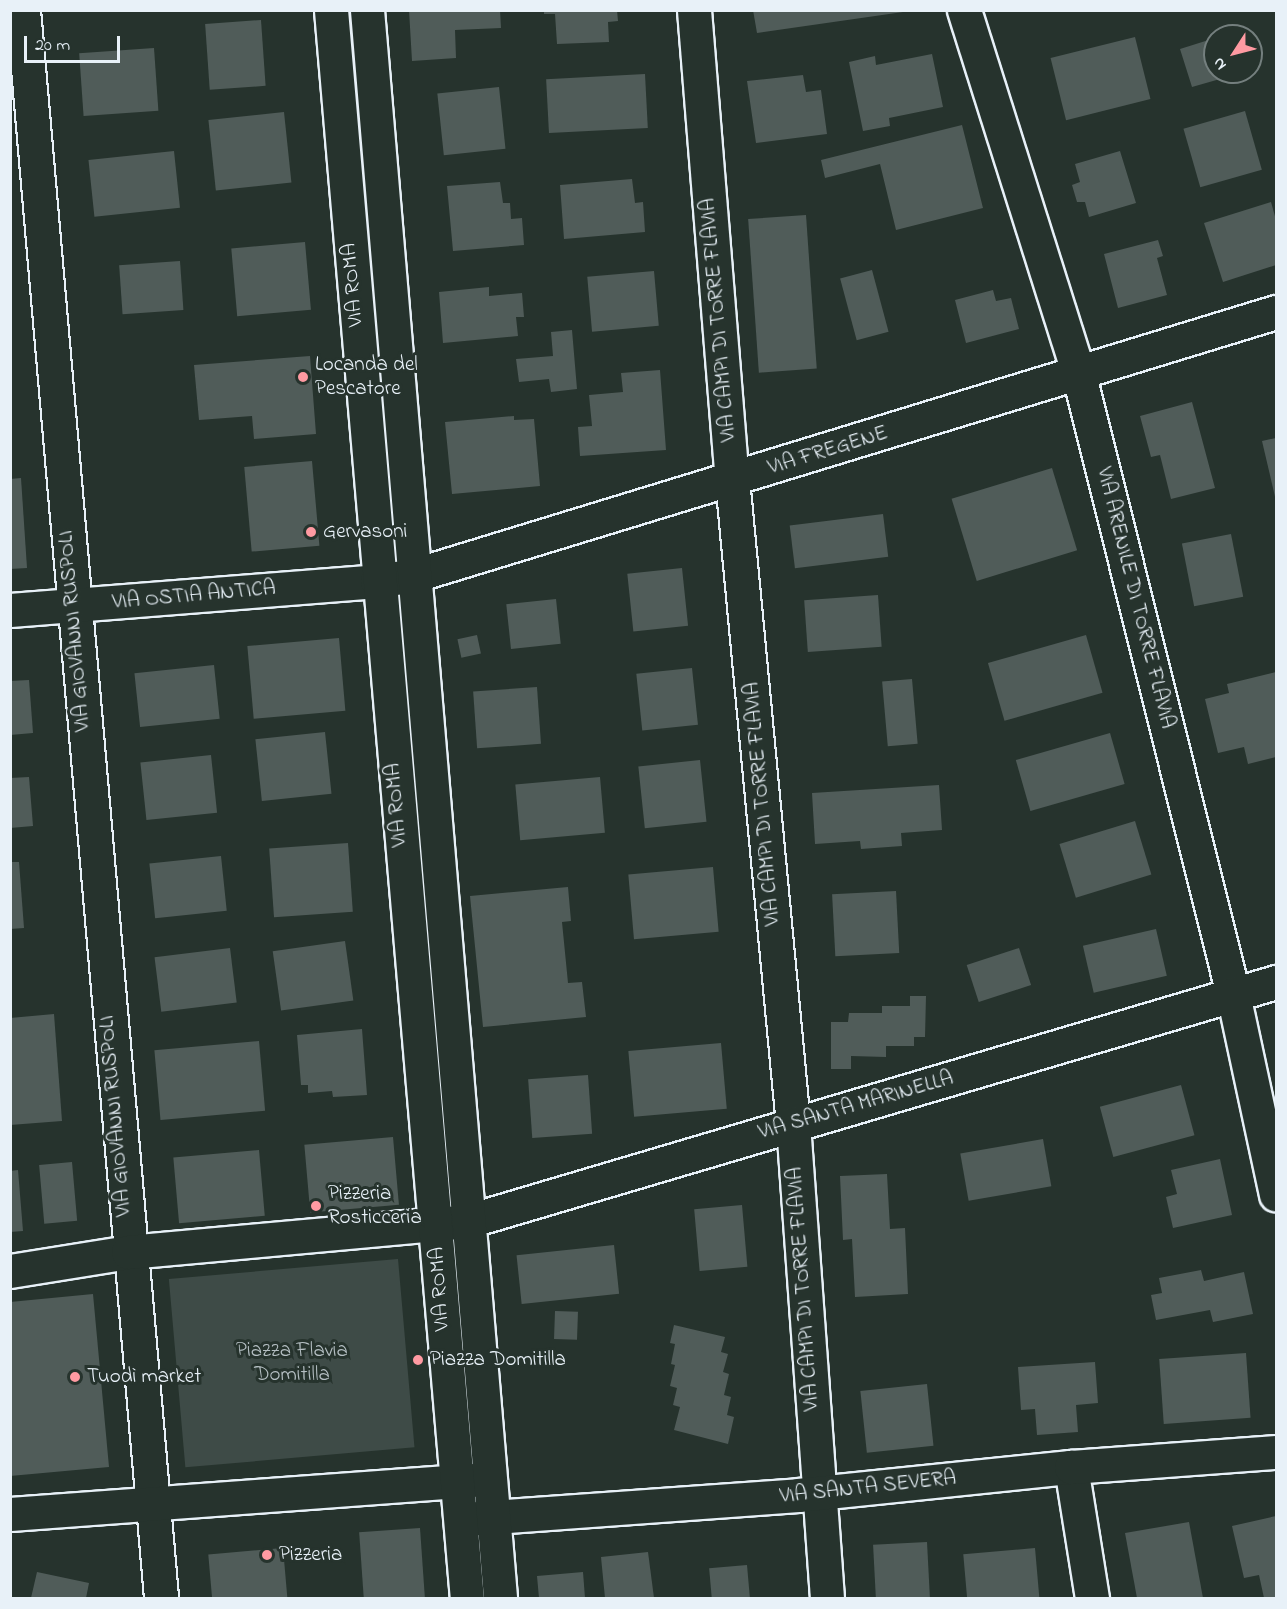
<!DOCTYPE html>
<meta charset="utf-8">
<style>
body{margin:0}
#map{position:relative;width:1287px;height:1609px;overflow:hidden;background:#26332d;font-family:"Indie Flower",sans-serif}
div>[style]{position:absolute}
.green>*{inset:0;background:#3e4b47;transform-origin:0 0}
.building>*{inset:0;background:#505c59;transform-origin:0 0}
.roads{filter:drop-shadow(2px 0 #e8f1f8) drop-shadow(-2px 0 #e8f1f8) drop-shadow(0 2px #e8f1f8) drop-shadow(0 -2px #e8f1f8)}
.minor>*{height:33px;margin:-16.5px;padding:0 16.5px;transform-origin:16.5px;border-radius:16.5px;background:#26332d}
.tertiary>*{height:33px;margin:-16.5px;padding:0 16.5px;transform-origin:16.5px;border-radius:16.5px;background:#26332d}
.dots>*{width:16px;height:16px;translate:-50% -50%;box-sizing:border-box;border:3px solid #26332d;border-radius:50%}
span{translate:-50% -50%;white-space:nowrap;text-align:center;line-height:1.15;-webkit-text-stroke:6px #26332d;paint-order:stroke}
.street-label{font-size:21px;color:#e8f1f8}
.poi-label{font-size:21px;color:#e8f1f8}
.left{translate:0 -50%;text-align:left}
.park-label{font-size:21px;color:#b5bfc3}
.frame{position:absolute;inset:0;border:12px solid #e8f1f8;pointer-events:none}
.north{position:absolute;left:1203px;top:24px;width:60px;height:60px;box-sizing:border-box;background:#26332d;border:2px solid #747f7e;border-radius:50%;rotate:234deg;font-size:16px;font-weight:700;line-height:24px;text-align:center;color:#e8f1f8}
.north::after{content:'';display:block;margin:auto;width:21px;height:27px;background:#ff9aa2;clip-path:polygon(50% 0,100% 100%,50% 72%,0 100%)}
.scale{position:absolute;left:24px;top:36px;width:96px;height:27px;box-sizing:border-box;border:3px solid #e8f1f8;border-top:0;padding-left:8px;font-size:18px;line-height:21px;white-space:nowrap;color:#e8f1f8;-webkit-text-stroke:4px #26332d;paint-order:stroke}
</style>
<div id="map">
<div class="green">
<div style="left:398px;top:1259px;width:189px;height:230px;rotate:85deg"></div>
</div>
<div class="building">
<div style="clip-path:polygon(409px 10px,500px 10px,501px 28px,455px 30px,456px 58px,412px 61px)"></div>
<div style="clip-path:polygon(544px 10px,617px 10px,618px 21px,608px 22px,609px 42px,557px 44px,555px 14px,544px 14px)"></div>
<div style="clip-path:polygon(753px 10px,903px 10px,903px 12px,757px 33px)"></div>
<div style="left:261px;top:20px;width:66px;height:56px;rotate:86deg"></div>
<div style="left:1135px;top:37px;width:64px;height:87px;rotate:76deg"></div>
<div style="clip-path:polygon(1215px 38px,1215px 72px,1245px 72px,1247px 77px,1229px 82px,1227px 77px,1192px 87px,1180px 49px)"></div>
<div style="left:154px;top:48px;width:63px;height:75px;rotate:86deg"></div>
<div style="clip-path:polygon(932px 54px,943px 107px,889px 118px,890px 126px,863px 131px,849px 62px,875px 56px,876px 65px)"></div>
<div style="left:645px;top:74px;width:54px;height:99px;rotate:87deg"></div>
<div style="clip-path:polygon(803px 75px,806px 92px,821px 90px,827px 134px,756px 143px,747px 81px)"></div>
<div style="left:499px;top:87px;width:62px;height:62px;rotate:84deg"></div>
<div style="left:1245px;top:111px;width:61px;height:64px;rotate:74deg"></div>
<div style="left:284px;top:112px;width:71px;height:76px;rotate:84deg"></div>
<div style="clip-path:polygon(962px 125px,983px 208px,896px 230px,880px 164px,825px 178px,821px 160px)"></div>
<div style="left:174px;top:151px;width:57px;height:86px;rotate:84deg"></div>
<div style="clip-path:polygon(1120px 151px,1136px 203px,1089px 217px,1085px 202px,1077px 202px,1072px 185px,1080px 182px,1075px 164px)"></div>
<div style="clip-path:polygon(632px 179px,635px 203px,643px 202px,645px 232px,564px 239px,560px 185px)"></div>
<div style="clip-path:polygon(500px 182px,503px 203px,510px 203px,511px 219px,522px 218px,524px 245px,453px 251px,447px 186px)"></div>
<div style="clip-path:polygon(1271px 202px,1276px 220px,1276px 265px,1223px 282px,1204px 223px)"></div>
<div style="left:806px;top:215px;width:154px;height:58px;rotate:86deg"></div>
<div style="clip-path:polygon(1158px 240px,1163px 256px,1157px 258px,1167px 295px,1118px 308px,1104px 254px)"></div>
<div style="left:305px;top:242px;width:68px;height:74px;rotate:85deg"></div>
<div style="left:180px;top:261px;width:49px;height:61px;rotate:86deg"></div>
<div style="left:872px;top:270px;width:64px;height:33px;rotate:75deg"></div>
<div style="left:654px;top:271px;width:55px;height:67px;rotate:85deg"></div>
<div style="clip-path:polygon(489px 287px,489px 296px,522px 293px,524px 317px,516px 317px,518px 336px,443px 343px,439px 292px)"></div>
<div style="clip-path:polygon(993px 290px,996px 301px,1011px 298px,1019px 329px,966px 343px,955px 300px)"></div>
<div style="clip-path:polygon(572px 330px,577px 389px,551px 392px,549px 379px,519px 382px,516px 359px,553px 356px,551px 332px)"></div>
<div style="clip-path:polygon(310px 356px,316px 434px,254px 439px,252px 416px,199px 420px,194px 365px)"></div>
<div style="clip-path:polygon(660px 370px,666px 450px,580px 456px,578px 427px,592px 426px,589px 395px,623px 392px,621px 373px)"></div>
<div style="clip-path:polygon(1192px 402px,1215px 488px,1171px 499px,1160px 455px,1151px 457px,1140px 416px)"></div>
<div style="clip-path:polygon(514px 416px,514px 420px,534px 419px,540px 486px,452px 494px,445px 422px)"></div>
<div style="clip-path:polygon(1276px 438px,1276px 501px,1262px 441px)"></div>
<div style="left:312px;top:461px;width:85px;height:68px;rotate:85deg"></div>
<div style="left:1052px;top:468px;width:86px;height:105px;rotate:73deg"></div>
<div style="clip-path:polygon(21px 478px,27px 568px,10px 569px,10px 479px)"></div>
<div style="left:883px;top:514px;width:43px;height:94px;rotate:83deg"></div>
<div style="left:1231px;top:534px;width:64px;height:50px;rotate:79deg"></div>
<div style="left:682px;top:568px;width:58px;height:55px;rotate:84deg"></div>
<div style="left:878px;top:595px;width:52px;height:74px;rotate:86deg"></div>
<div style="left:556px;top:599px;width:45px;height:50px;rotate:84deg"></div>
<div style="left:477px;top:635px;width:19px;height:20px;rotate:78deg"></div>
<div style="left:1086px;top:635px;width:60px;height:102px;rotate:74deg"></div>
<div style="left:339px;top:638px;width:73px;height:92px;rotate:85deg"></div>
<div style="left:214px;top:665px;width:54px;height:80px;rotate:84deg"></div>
<div style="left:692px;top:668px;width:57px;height:56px;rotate:84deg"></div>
<div style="clip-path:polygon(1276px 672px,1276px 757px,1248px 764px,1244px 747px,1218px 753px,1205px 699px,1229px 693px,1227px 684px)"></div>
<div style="left:912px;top:679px;width:65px;height:30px;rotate:85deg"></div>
<div style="clip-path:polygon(29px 680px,33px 733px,10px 735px,10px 681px)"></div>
<div style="left:537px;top:687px;width:57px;height:64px;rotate:86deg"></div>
<div style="left:325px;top:732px;width:62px;height:70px;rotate:84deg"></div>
<div style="left:1110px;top:733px;width:53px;height:98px;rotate:74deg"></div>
<div style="left:211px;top:755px;width:58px;height:71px;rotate:84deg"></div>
<div style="left:700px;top:760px;width:62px;height:62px;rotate:84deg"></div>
<div style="clip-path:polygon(29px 777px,33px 826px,10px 828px,10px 778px)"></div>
<div style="left:600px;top:777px;width:56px;height:85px;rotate:85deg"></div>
<div style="clip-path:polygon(939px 785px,942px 830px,901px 833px,902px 846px,861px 849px,860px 841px,815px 844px,812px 793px)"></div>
<div style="left:1135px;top:821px;width:56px;height:79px;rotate:73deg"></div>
<div style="left:348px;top:843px;width:69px;height:79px;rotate:86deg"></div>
<div style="left:221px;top:856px;width:55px;height:72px;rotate:84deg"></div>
<div style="clip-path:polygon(10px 862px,19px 862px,24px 928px,10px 929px)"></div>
<div style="left:713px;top:867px;width:65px;height:85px;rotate:85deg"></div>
<div style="clip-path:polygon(568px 887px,571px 921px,562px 922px,568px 983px,582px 982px,586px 1017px,483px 1027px,470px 896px)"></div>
<div style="left:896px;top:891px;width:62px;height:64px;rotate:87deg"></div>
<div style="left:1156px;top:929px;width:48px;height:75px;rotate:77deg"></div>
<div style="left:345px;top:941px;width:60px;height:73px;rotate:82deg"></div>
<div style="left:230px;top:948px;width:55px;height:76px;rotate:83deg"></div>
<div style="left:1019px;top:948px;width:39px;height:55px;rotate:72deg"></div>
<div style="clip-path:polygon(910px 996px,926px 996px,925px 1037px,914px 1037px,914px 1046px,886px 1046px,886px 1057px,851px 1056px,851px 1069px,831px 1069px,831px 1022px,848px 1022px,849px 1013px,882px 1013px,882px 1006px,910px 1006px)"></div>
<div style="clip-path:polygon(54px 1014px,62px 1121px,10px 1125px,10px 1018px)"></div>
<div style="clip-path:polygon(362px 1029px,367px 1095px,333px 1097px,332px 1091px,308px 1093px,308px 1085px,301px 1085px,297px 1035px)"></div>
<div style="left:259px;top:1041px;width:70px;height:105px;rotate:85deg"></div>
<div style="left:721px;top:1043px;width:66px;height:93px;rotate:85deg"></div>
<div style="left:588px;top:1075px;width:59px;height:60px;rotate:86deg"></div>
<div style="left:1181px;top:1085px;width:52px;height:84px;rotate:75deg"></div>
<div style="left:393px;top:1137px;width:68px;height:89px;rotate:85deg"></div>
<div style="left:1043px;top:1139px;width:48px;height:84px;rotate:80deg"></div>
<div style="left:259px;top:1150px;width:66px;height:86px;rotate:85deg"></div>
<div style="clip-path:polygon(1220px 1159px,1232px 1215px,1173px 1228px,1166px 1197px,1177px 1194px,1171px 1170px)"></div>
<div style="left:72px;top:1162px;width:59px;height:33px;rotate:85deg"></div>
<div style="clip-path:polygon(18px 1170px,23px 1231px,10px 1232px,10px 1171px)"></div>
<div style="clip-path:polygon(887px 1174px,890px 1229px,905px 1228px,908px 1294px,855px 1297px,852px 1239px,843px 1240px,840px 1176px)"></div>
<div style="left:742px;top:1205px;width:62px;height:48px;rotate:85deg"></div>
<div style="left:614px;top:1245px;width:49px;height:98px;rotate:84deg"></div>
<div style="clip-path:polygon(1201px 1270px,1204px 1281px,1244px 1272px,1253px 1314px,1213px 1322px,1210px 1310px,1156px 1320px,1151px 1295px,1162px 1293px,1159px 1278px)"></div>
<div style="clip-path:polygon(93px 1294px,109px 1467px,10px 1476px,10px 1302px)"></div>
<div style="left:555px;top:1311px;width:23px;height:28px;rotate:2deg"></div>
<div style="clip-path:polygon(674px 1325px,725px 1337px,721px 1352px,728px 1354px,723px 1372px,729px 1374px,724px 1395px,731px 1397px,727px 1415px,734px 1417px,728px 1444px,674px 1430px,680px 1407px,673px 1405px,677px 1388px,670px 1386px,675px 1365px,671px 1364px,675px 1344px,670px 1343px)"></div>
<div style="left:1246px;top:1353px;width:65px;height:87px;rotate:86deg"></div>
<div style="clip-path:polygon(1095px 1362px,1098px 1403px,1076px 1405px,1078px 1432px,1037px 1435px,1035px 1409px,1021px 1410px,1018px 1367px)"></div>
<div style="left:927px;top:1384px;width:62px;height:67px;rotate:84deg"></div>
<div style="clip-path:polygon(1276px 1516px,1276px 1598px,1264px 1598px,1259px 1575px,1244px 1578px,1232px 1526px)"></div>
<div style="clip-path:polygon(1189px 1522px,1203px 1598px,1137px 1598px,1125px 1533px)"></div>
<div style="left:420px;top:1528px;width:70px;height:61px;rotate:86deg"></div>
<div style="left:927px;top:1542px;width:55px;height:54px;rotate:87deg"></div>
<div style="left:283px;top:1548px;width:50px;height:75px;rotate:85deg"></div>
<div style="left:1035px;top:1548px;width:50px;height:72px;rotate:85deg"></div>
<div style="clip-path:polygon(648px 1552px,654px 1598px,605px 1598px,601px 1557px)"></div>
<div style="left:747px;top:1565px;width:33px;height:38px;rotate:85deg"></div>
<div style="clip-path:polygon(37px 1572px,89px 1583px,86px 1598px,31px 1598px)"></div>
<div style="clip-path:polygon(583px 1572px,585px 1598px,539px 1598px,537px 1576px)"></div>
</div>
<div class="roads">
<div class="minor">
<div style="left:23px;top:10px;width:1594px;rotate:85.03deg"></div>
<div style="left:694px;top:10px;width:471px;rotate:85.4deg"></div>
<div style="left:732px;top:479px;width:648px;rotate:84.6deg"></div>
<div style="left:793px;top:1124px;width:475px;rotate:85.9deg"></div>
<div style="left:964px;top:10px;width:383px;rotate:72.5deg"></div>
<div style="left:1079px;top:375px;width:638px;rotate:76.03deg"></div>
<div style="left:1233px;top:994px;width:205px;rotate:77.9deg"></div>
<div style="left:10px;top:610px;width:368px;rotate:-4.5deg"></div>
<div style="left:377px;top:581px;width:38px;rotate:-9deg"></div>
<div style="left:415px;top:575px;width:900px;rotate:-16.99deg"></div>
<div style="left:10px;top:1271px;width:120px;rotate:-9.1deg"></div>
<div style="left:128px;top:1252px;width:341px;rotate:-5.2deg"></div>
<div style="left:468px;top:1221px;width:843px;rotate:-16.48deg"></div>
<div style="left:1071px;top:1467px;width:133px;rotate:80.9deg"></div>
<div style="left:10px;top:1514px;width:476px;rotate:-4.2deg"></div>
<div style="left:465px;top:1519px;width:334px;rotate:-4.1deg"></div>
<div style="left:798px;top:1495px;width:274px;rotate:-5.9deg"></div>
<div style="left:1071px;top:1467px;width:206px;rotate:-4.2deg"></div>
</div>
<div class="tertiary">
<div style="left:331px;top:10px;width:1594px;rotate:85.11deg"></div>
<div style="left:367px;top:10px;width:1594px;rotate:85.21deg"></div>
</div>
</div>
<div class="dots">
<div style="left:303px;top:377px;background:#ff9aa2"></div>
<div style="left:311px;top:532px;background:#ff9aa2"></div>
<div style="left:316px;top:1206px;background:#ff9aa2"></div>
<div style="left:418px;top:1360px;background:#ff9aa2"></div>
<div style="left:75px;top:1377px;background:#ff9aa2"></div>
<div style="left:267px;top:1555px;background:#ff9aa2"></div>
</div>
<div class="street-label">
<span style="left:353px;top:285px;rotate:-95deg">VIA ROMA</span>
<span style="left:719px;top:320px;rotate:-95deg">VIA CAMPI DI TORRE FLAVIA</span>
<span style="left:828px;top:451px;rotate:-17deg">VIA FREGENE</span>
<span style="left:194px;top:596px;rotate:-5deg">VIA OSTIA ANTICA</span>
<span style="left:1135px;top:598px;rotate:76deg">VIA ARENILE DI TORRE FLAVIA</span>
<span style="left:75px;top:631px;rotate:-95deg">VIA GIOVANNI RUSPOLI</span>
<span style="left:763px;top:804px;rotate:-95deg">VIA CAMPI DI TORRE FLAVIA</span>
<span style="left:397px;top:805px;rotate:-95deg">VIA ROMA</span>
<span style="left:856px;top:1106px;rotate:-16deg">VIA SANTA MARINELLA</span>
<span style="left:116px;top:1116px;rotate:-95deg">VIA GIOVANNI RUSPOLI</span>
<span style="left:440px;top:1289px;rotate:-94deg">VIA ROMA</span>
<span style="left:804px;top:1289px;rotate:-94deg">VIA CAMPI DI TORRE FLAVIA</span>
<span style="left:868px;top:1488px;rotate:-6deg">VIA SANTA SEVERA</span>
</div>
<div class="poi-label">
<span class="left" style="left:315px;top:377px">Locanda del<br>Pescatore</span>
<span class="left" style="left:323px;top:532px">Gervasoni</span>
<span class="left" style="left:328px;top:1206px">Pizzeria<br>Rosticceria</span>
<span class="left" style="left:430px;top:1360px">Piazza Domitilla</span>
<span class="left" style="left:87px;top:1377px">Tuodì market</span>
<span class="left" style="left:279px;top:1555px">Pizzeria</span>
</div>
<div class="park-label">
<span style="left:292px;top:1363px">Piazza Flavia<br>Domitilla</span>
</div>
<div class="frame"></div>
<div class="north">N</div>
<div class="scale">20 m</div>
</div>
